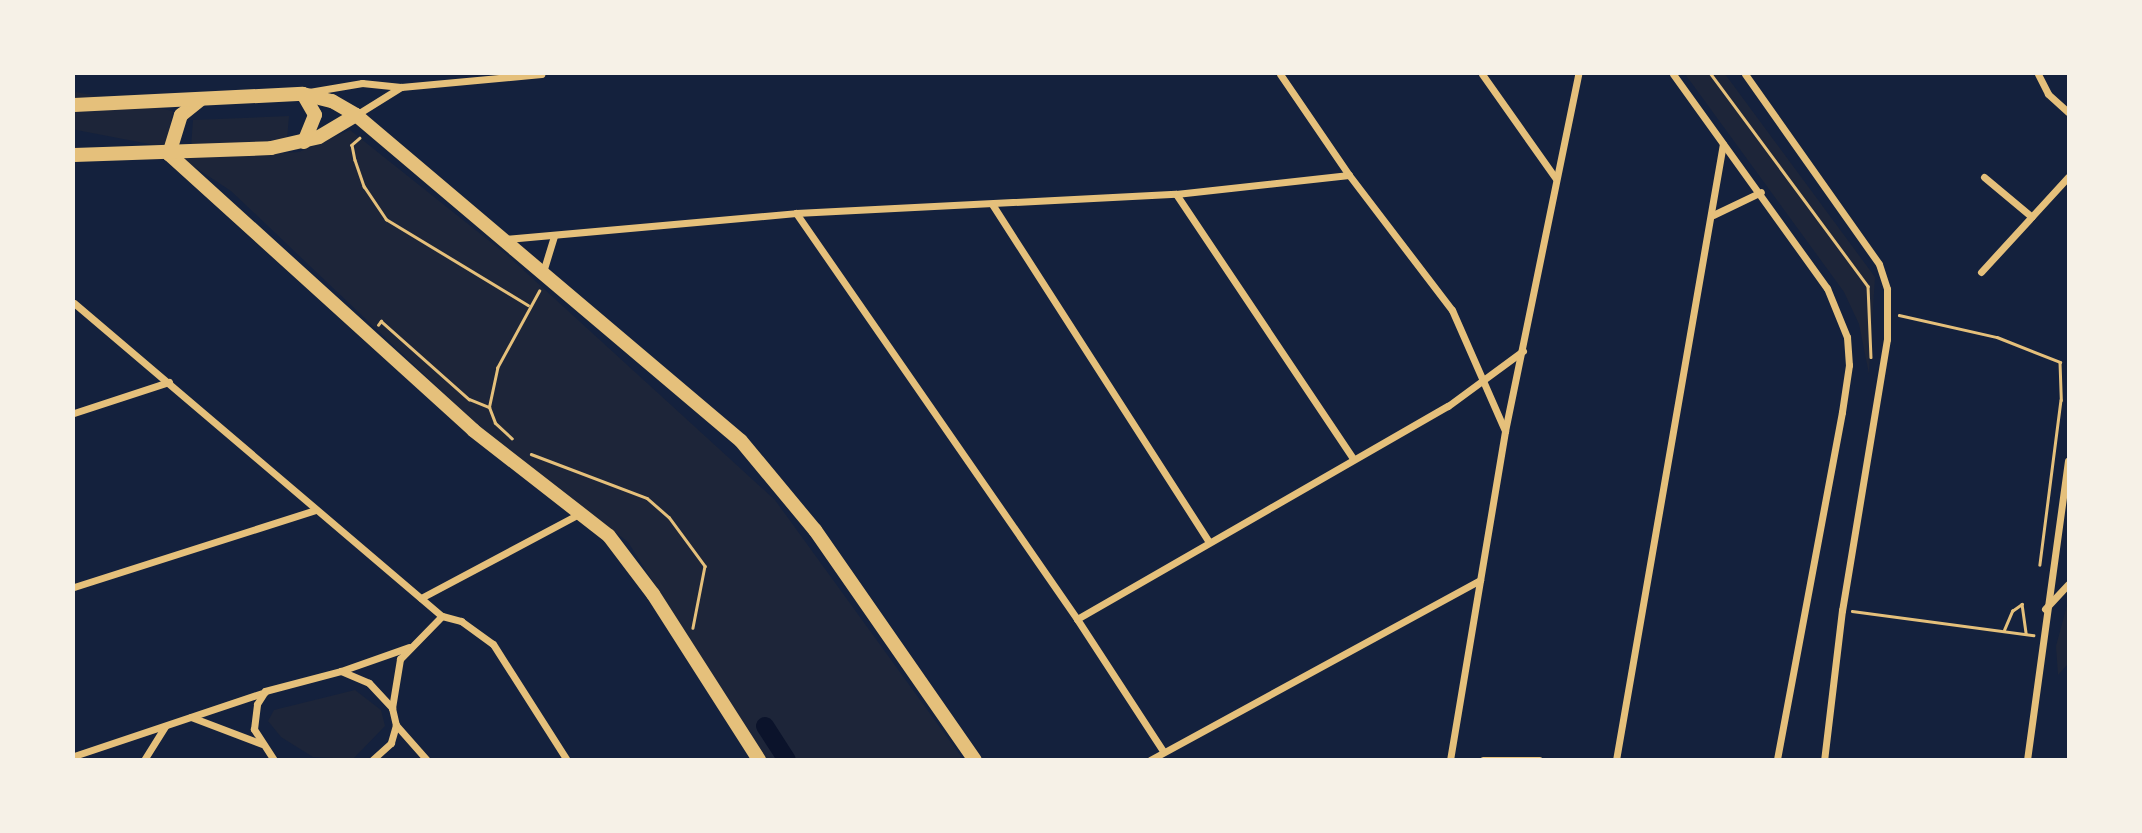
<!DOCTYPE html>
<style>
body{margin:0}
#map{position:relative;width:2142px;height:833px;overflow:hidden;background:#14213d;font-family:"Noto Sans",sans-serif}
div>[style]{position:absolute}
.green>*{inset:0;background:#1d2539;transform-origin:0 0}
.canal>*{height:18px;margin:-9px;padding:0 9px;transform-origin:9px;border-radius:9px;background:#0b132b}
.path>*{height:2.5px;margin:-1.25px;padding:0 1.25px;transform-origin:1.25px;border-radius:1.25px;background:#e5c07b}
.minor>*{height:7px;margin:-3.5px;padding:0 3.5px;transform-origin:3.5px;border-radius:3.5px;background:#e5c07b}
.secondary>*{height:14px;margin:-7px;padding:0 7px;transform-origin:7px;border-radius:7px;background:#e5c07b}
span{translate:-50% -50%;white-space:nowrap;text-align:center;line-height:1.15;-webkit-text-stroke:5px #f6f1e7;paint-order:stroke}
.frame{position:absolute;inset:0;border:75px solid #f6f1e7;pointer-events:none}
</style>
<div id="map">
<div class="green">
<div style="clip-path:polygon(1685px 74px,1725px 74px,1875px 277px,1869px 374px,1859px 324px,1844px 292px)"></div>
<div style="left:173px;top:111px;width:37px;height:99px;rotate:101deg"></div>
<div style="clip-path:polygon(289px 116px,287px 140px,191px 147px,193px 120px)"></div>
<div style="clip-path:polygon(350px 130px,507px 255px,775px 500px,963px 759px,764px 759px,628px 542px,494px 441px,231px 191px,181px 158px,299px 152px)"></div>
<div style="clip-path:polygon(2068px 602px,2068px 664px,2058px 675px,2056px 646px)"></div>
<div style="clip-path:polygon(355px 690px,381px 710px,385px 726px,353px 759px,313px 757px,281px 737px,268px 721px,274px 710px)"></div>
</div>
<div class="canal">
<div style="left:765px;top:726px;width:40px;rotate:57.1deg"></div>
</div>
<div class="path">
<div style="left:1711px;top:74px;width:264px;rotate:53.5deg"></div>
<div style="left:1868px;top:286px;width:71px;rotate:87.6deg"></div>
<div style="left:360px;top:138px;width:11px;rotate:139deg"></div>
<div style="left:352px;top:145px;width:15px;rotate:79deg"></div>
<div style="left:355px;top:160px;width:28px;rotate:71deg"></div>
<div style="left:364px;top:186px;width:40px;rotate:56deg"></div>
<div style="left:386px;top:219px;width:166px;rotate:31.2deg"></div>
<div style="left:1899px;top:315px;width:100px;rotate:12.7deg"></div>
<div style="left:1997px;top:337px;width:68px;rotate:21.6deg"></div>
<div style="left:2060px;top:362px;width:38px;rotate:88deg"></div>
<div style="left:2061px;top:400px;width:166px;rotate:97.3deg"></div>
<div style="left:378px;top:325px;width:5px;rotate:-53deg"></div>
<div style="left:381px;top:321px;width:118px;rotate:41.6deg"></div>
<div style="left:469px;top:399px;width:22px;rotate:22deg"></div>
<div style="left:512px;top:439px;width:23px;rotate:-137deg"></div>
<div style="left:495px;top:423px;width:17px;rotate:-111deg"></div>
<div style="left:489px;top:407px;width:40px;rotate:-78deg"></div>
<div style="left:497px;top:368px;width:88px;rotate:-61.4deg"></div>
<div style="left:531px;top:454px;width:124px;rotate:20.8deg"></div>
<div style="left:647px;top:498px;width:29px;rotate:41deg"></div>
<div style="left:669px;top:517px;width:61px;rotate:53.7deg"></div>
<div style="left:705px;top:566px;width:63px;rotate:101deg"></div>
<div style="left:1852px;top:611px;width:183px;rotate:7.6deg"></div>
<div style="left:2004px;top:630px;width:21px;rotate:-67deg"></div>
<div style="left:2012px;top:611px;width:12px;rotate:-35deg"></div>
<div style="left:2022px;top:604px;width:30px;rotate:82deg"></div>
</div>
<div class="minor">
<div style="left:1280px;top:74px;width:122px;rotate:55.7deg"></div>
<div style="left:1349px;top:175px;width:170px;rotate:52.7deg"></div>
<div style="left:1452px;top:310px;width:132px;rotate:66.3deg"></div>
<div style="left:1482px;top:74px;width:128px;rotate:54.8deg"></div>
<div style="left:1673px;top:74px;width:264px;rotate:54.3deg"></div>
<div style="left:1827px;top:288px;width:53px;rotate:67.8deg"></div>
<div style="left:1847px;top:337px;width:28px;rotate:86deg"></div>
<div style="left:1849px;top:365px;width:48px;rotate:98.5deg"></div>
<div style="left:1842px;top:412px;width:354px;rotate:100.6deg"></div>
<div style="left:1745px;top:74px;width:232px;rotate:54.8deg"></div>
<div style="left:1879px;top:264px;width:26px;rotate:72deg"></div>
<div style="left:1887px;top:289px;width:50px;rotate:90deg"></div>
<div style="left:1887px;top:339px;width:275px;rotate:99.4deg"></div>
<div style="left:1842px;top:610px;width:151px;rotate:96.8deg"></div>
<div style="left:2038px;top:74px;width:22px;rotate:63deg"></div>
<div style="left:2048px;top:94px;width:27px;rotate:42deg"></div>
<div style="left:309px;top:92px;width:54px;rotate:-9.6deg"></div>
<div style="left:362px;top:83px;width:39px;rotate:6deg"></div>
<div style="left:401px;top:87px;width:141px;rotate:-5.3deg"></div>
<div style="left:356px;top:115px;width:53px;rotate:-31.9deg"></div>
<div style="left:1984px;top:177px;width:62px;rotate:39.8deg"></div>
<div style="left:1176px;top:194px;width:318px;rotate:56.2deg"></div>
<div style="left:992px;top:204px;width:399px;rotate:57.3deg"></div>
<div style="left:796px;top:213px;width:494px;rotate:55.3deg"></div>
<div style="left:1077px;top:619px;width:158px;rotate:56.9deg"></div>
<div style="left:1713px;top:215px;width:53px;rotate:-25.6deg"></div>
<div style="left:506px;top:239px;width:291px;rotate:-5.1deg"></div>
<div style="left:796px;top:213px;width:380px;rotate:-2.9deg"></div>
<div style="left:1176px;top:194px;width:174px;rotate:-6.3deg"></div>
<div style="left:543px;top:272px;width:38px;rotate:-73deg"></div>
<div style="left:1981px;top:272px;width:129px;rotate:-47.5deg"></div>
<div style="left:74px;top:303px;width:483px;rotate:40.4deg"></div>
<div style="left:442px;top:616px;width:20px;rotate:15deg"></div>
<div style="left:461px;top:621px;width:39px;rotate:36deg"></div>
<div style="left:493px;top:644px;width:138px;rotate:57.5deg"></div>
<div style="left:74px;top:413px;width:100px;rotate:-18.1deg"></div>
<div style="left:74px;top:587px;width:253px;rotate:-17.7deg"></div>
<div style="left:421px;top:598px;width:181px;rotate:-28deg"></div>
<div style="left:2045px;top:609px;width:34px;rotate:-47deg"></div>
<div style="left:1077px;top:619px;width:428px;rotate:-29.9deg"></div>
<div style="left:1448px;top:406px;width:93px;rotate:-36.3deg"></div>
<div style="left:341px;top:671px;width:72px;rotate:-19.4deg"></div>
<div style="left:392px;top:708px;width:50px;rotate:-80.7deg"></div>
<div style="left:400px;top:659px;width:60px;rotate:-45.7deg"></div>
<div style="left:191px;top:717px;width:76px;rotate:20.8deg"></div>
<div style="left:396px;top:725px;width:47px;rotate:48.5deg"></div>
<div style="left:74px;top:756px;width:201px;rotate:-18.5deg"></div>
<div style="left:144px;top:760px;width:40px;rotate:-58deg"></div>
<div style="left:274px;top:760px;width:37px;rotate:-123deg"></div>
<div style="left:254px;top:729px;width:25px;rotate:-83deg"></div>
<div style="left:257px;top:704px;width:15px;rotate:-58deg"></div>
<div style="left:265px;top:691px;width:79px;rotate:-14.7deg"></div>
<div style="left:341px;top:671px;width:30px;rotate:23deg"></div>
<div style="left:369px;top:683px;width:34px;rotate:47deg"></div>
<div style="left:392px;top:708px;width:17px;rotate:77deg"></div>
<div style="left:396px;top:725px;width:19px;rotate:106deg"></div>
<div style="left:391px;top:743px;width:25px;rotate:138deg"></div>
<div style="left:1150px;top:760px;width:376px;rotate:-28.6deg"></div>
<div style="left:1450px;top:760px;width:334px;rotate:-80.5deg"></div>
<div style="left:1505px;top:431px;width:364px;rotate:-78.4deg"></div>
<div style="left:1483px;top:760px;width:56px"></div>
<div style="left:1616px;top:760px;width:625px;rotate:-80.15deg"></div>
<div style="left:2027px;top:760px;width:302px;rotate:-82.2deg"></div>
</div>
<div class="secondary">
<div style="left:303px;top:94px;width:24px;rotate:60deg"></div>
<div style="left:315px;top:115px;width:29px;rotate:112deg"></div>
<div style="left:201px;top:99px;width:26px;rotate:141deg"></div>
<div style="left:181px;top:115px;width:41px;rotate:107.1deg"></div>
<div style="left:169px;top:154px;width:411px;rotate:42.2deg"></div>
<div style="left:473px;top:430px;width:172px;rotate:37.9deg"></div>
<div style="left:609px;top:536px;width:73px;rotate:52.8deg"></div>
<div style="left:653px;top:594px;width:197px;rotate:57.4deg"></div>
<div style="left:74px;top:105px;width:229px;rotate:-2.8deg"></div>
<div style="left:303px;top:94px;width:30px;rotate:14deg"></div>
<div style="left:332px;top:101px;width:28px;rotate:30deg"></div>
<div style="left:356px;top:115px;width:504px;rotate:40.26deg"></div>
<div style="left:741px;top:441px;width:116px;rotate:50.3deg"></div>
<div style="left:815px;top:530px;width:280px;rotate:55.2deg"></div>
<div style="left:74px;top:155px;width:197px;rotate:-2deg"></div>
<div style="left:271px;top:148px;width:49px;rotate:-12.9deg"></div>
<div style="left:319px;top:137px;width:43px;rotate:-30.7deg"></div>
</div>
<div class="frame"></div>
</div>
